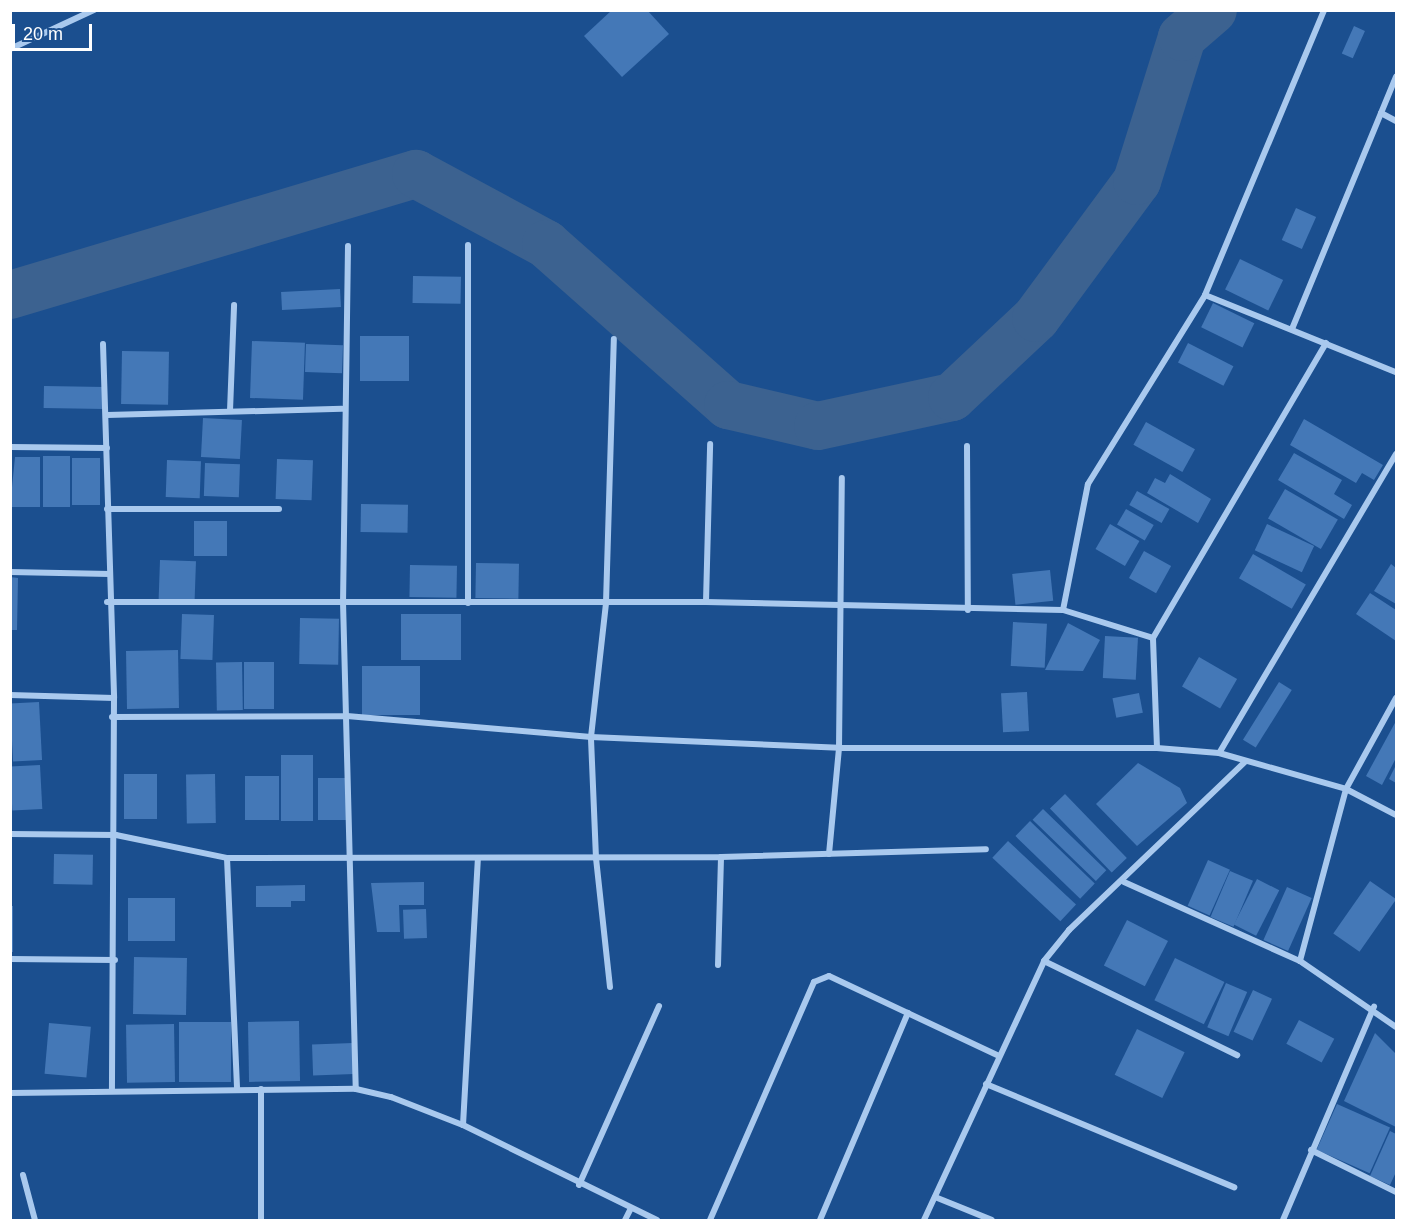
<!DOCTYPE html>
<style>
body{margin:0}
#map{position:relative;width:1407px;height:1231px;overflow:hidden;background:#1b4f8f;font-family:Arial,sans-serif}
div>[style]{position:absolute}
.river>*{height:48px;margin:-24px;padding:0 24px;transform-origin:24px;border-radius:24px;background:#3c6290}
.building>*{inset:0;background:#4478b7;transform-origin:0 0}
.minor>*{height:6px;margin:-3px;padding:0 3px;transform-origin:3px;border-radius:3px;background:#a9c9ee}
span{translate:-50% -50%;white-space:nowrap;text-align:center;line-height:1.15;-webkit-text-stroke:6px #1b4f8f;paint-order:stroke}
.frame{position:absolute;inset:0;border:12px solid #fff;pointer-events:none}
.scale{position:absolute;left:12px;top:24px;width:80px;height:27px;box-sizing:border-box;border:3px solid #fff;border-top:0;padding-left:8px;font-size:18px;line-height:21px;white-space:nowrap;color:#fff;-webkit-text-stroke:4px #1b4f8f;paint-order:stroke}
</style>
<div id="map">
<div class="river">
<div style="left:10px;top:295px;width:424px;rotate:-16.6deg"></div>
<div style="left:416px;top:174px;width:148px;rotate:28.3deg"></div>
<div style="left:546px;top:244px;width:243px;rotate:41.5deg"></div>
<div style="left:728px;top:405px;width:92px;rotate:13.1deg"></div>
<div style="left:818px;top:426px;width:137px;rotate:-12.2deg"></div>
<div style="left:952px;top:397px;width:115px;rotate:-43.2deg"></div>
<div style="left:1036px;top:318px;width:170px;rotate:-53.6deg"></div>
<div style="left:1137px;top:181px;width:151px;rotate:-72.6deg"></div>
<div style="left:1182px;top:37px;width:41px;rotate:-41.1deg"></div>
</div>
<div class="building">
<div style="clip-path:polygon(612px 10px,647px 10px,669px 34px,622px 77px,584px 36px)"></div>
<div style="left:1354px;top:26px;width:12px;height:30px;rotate:24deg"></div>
<div style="left:1296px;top:208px;width:22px;height:35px;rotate:24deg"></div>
<div style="left:1240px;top:259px;width:48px;height:34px;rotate:26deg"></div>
<div style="left:413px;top:276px;width:48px;height:27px;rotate:1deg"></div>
<div style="left:340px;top:289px;width:18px;height:59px;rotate:87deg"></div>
<div style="left:1213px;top:303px;width:46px;height:27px;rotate:26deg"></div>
<div style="left:360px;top:336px;width:49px;height:45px"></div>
<div style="left:252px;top:341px;width:53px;height:57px;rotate:2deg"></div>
<div style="left:1188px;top:343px;width:51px;height:22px;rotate:27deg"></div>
<div style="left:306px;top:344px;width:37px;height:28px;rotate:2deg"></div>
<div style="left:122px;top:351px;width:47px;height:53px;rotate:1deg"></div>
<div style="left:44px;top:386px;width:61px;height:22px;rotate:1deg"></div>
<div style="left:203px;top:418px;width:39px;height:39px;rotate:3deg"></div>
<div style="clip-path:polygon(1304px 419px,1383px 465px,1374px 480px,1362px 473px,1356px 483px,1290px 445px)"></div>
<div style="left:1146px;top:422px;width:56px;height:26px;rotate:29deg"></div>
<div style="clip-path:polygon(1294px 453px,1342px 480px,1334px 494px,1352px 505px,1344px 519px,1278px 480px)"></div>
<div style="left:43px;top:456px;width:27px;height:51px"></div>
<div style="clip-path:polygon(15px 457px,40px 457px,40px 507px,10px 507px)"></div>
<div style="left:100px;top:458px;width:47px;height:28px;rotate:90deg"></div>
<div style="left:277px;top:459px;width:36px;height:40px;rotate:2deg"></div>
<div style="left:167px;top:460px;width:34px;height:37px;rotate:2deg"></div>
<div style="left:205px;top:463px;width:35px;height:33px;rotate:2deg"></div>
<div style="clip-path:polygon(1170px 474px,1211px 499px,1198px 523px,1147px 493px,1155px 478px,1165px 483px)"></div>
<div style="left:1285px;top:489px;width:61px;height:34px;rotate:30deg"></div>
<div style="left:1137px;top:491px;width:37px;height:16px;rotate:29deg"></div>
<div style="left:361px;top:504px;width:47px;height:28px;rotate:1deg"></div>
<div style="left:1126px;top:509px;width:32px;height:18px;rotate:30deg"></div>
<div style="left:194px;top:521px;width:33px;height:35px"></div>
<div style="left:1110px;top:524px;width:34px;height:29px;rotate:30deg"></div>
<div style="left:1267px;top:524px;width:52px;height:29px;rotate:25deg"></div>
<div style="left:1144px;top:551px;width:31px;height:31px;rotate:29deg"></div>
<div style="left:1253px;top:554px;width:61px;height:28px;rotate:30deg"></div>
<div style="left:160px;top:560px;width:36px;height:39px;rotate:2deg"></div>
<div style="left:476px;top:563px;width:43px;height:35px;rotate:1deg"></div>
<div style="clip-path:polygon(1391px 564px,1396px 568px,1396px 604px,1374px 591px)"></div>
<div style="left:410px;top:565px;width:47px;height:32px;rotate:1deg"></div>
<div style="left:1050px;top:570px;width:31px;height:38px;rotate:84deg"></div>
<div style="clip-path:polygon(10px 577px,18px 578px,17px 630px,10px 630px)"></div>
<div style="clip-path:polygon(1370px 593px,1396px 610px,1396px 641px,1356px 614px)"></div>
<div style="left:182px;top:614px;width:32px;height:45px;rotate:2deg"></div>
<div style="left:461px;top:614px;width:46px;height:60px;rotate:90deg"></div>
<div style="left:300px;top:618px;width:39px;height:46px;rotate:1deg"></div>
<div style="left:1013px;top:622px;width:34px;height:44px;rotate:3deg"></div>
<div style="clip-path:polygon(1068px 623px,1100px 640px,1083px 671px,1045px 670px)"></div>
<div style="left:1105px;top:636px;width:33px;height:42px;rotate:3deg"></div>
<div style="left:178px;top:650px;width:58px;height:52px;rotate:89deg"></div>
<div style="left:1199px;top:657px;width:44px;height:34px;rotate:30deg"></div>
<div style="left:242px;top:662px;width:48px;height:26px;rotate:89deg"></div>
<div style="left:244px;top:662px;width:30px;height:47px"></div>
<div style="left:362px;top:666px;width:58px;height:49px"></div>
<div style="left:1279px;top:682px;width:15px;height:68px;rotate:32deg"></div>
<div style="left:1027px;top:692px;width:39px;height:26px;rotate:87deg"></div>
<div style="left:1139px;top:693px;width:20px;height:27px;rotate:79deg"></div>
<div style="left:39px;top:702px;width:58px;height:29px;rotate:87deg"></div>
<div style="clip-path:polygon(1396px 721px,1396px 758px,1382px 785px,1366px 776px)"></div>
<div style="left:281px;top:755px;width:32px;height:66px"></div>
<div style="clip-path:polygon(1138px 763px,1180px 788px,1187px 803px,1137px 846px,1096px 804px)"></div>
<div style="left:40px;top:765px;width:44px;height:30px;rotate:87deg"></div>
<div style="clip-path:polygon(1396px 765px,1396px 783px,1389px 779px)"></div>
<div style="left:124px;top:774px;width:33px;height:45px"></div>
<div style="left:215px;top:774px;width:49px;height:29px;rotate:89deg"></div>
<div style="left:245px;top:776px;width:34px;height:44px"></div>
<div style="left:318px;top:778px;width:31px;height:42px"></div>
<div style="left:1065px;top:794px;width:89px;height:21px;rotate:46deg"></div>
<div style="left:1043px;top:809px;width:88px;height:15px;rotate:44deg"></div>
<div style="left:1030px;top:821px;width:90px;height:21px;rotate:44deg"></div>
<div style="left:1008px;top:841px;width:93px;height:23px;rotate:43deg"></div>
<div style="left:54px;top:854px;width:39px;height:30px;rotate:1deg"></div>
<div style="left:1208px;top:860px;width:24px;height:50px;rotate:24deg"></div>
<div style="left:1230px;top:871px;width:25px;height:50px;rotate:23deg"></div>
<div style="left:1257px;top:879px;width:25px;height:51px;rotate:27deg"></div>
<div style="left:1370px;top:881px;width:32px;height:64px;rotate:35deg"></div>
<div style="clip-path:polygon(424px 882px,424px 905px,399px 905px,400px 932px,377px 932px,371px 883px)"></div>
<div style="clip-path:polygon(305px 885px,305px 901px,291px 901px,291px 907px,256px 907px,256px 886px)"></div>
<div style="left:1287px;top:887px;width:27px;height:58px;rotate:24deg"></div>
<div style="left:128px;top:898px;width:47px;height:43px"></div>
<div style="left:10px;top:906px;width:3px;height:46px"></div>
<div style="left:426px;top:909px;width:29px;height:23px;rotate:88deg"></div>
<div style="left:1127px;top:920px;width:46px;height:51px;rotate:27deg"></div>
<div style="left:134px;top:957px;width:53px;height:57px;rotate:1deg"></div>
<div style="left:1175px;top:958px;width:55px;height:47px;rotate:26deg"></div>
<div style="left:1226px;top:983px;width:23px;height:48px;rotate:23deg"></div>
<div style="left:1253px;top:990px;width:21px;height:46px;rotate:25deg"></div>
<div style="left:1299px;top:1020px;width:40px;height:27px;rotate:28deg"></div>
<div style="left:299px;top:1021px;width:60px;height:51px;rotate:89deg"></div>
<div style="left:231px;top:1022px;width:60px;height:52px;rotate:90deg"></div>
<div style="left:49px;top:1023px;width:42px;height:51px;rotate:5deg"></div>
<div style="left:174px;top:1024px;width:58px;height:48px;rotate:89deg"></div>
<div style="left:1137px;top:1029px;width:53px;height:51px;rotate:26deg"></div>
<div style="clip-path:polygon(1375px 1033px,1396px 1054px,1396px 1127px,1344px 1101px)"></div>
<div style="left:353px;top:1043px;width:31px;height:41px;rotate:88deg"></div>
<div style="left:1337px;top:1104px;width:58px;height:50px;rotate:24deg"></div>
<div style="clip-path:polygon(1390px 1131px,1396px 1134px,1396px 1172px,1390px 1185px,1370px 1176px)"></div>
</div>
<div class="minor">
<div style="left:10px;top:49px;width:93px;rotate:-24.9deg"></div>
<div style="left:1381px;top:113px;width:17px;rotate:28deg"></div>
<div style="left:468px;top:245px;width:358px;rotate:90deg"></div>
<div style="left:348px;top:246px;width:356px;rotate:90.8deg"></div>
<div style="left:343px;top:602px;width:487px;rotate:88.5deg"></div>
<div style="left:1205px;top:295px;width:206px;rotate:22deg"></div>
<div style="left:1292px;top:329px;width:273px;rotate:-67.6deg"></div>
<div style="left:103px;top:344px;width:354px;rotate:88.2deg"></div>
<div style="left:114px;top:698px;width:391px;rotate:90.3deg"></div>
<div style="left:230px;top:411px;width:106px;rotate:-87.8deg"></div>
<div style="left:107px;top:415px;width:235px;rotate:-1.5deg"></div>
<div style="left:967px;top:446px;width:164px;rotate:89.7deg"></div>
<div style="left:10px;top:447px;width:97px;rotate:0.6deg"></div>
<div style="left:1396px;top:454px;width:347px;rotate:120.6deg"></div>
<div style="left:1219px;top:753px;width:132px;rotate:15.8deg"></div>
<div style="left:1346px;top:789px;width:178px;rotate:105deg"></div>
<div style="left:1300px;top:961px;width:116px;rotate:34.5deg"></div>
<div style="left:107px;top:509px;width:172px"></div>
<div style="left:10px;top:572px;width:100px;rotate:1.1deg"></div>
<div style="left:107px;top:602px;width:599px"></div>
<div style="left:706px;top:602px;width:357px;rotate:1.3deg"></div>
<div style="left:1063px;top:610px;width:94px;rotate:17.3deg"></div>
<div style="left:706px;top:602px;width:158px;rotate:-88.5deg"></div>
<div style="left:1063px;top:610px;width:128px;rotate:-78.8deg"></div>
<div style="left:1088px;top:484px;width:222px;rotate:-58.2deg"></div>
<div style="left:1205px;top:295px;width:309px;rotate:-67.3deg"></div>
<div style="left:10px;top:695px;width:104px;rotate:1.7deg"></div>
<div style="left:1396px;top:698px;width:104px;rotate:118.8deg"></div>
<div style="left:1346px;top:789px;width:56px;rotate:27.5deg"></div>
<div style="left:112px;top:717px;width:235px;rotate:-0.2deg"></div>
<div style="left:347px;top:716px;width:245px;rotate:4.9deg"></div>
<div style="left:591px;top:737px;width:248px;rotate:2.5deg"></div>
<div style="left:839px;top:748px;width:318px"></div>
<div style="left:1157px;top:748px;width:62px;rotate:4.6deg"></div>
<div style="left:1157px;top:748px;width:110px;rotate:-92.1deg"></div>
<div style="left:1153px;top:638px;width:342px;rotate:-59.6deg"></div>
<div style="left:10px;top:834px;width:106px;rotate:0.5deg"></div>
<div style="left:116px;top:835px;width:113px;rotate:11.7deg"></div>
<div style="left:227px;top:858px;width:494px;rotate:-0.1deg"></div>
<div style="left:721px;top:857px;width:265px;rotate:-1.7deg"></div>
<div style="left:829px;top:854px;width:106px;rotate:-84.6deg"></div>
<div style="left:839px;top:748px;width:270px;rotate:-89.4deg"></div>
<div style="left:227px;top:858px;width:229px;rotate:87.5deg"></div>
<div style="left:1124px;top:882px;width:193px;rotate:24.2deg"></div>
<div style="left:10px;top:959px;width:105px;rotate:0.5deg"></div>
<div style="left:1044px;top:961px;width:215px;rotate:26deg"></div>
<div style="left:718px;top:965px;width:108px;rotate:-88.4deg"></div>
<div style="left:610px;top:987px;width:130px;rotate:-96.2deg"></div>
<div style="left:596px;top:858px;width:121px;rotate:-92.4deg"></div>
<div style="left:591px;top:737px;width:135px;rotate:-83.6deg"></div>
<div style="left:606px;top:603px;width:264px;rotate:-88.3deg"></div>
<div style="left:986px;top:1084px;width:269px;rotate:22.6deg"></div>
<div style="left:10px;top:1093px;width:346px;rotate:-0.7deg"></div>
<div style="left:356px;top:1089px;width:36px;rotate:13deg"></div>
<div style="left:391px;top:1097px;width:77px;rotate:21.3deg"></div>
<div style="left:463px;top:1125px;width:216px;rotate:26.1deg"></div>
<div style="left:463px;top:1125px;width:265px;rotate:-86.8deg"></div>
<div style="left:1311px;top:1150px;width:95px;rotate:26.3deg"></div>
<div style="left:23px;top:1175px;width:47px;rotate:75.1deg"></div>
<div style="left:579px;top:1185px;width:196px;rotate:-65.9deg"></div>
<div style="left:935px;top:1197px;width:61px;rotate:22deg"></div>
<div style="left:261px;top:1220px;width:131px;rotate:-90deg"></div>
<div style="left:625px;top:1220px;width:11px;rotate:-63deg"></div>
<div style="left:710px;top:1220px;width:260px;rotate:-66.4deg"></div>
<div style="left:814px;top:982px;width:16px;rotate:-22deg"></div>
<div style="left:829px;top:976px;width:188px;rotate:25.2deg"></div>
<div style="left:820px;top:1220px;width:225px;rotate:-67deg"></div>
<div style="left:924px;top:1220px;width:285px;rotate:-65.1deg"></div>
<div style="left:1044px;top:961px;width:40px;rotate:-51deg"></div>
<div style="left:1069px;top:930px;width:243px;rotate:-43.7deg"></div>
<div style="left:1283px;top:1220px;width:232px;rotate:-66.9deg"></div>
</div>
<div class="frame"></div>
<div class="scale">20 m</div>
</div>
